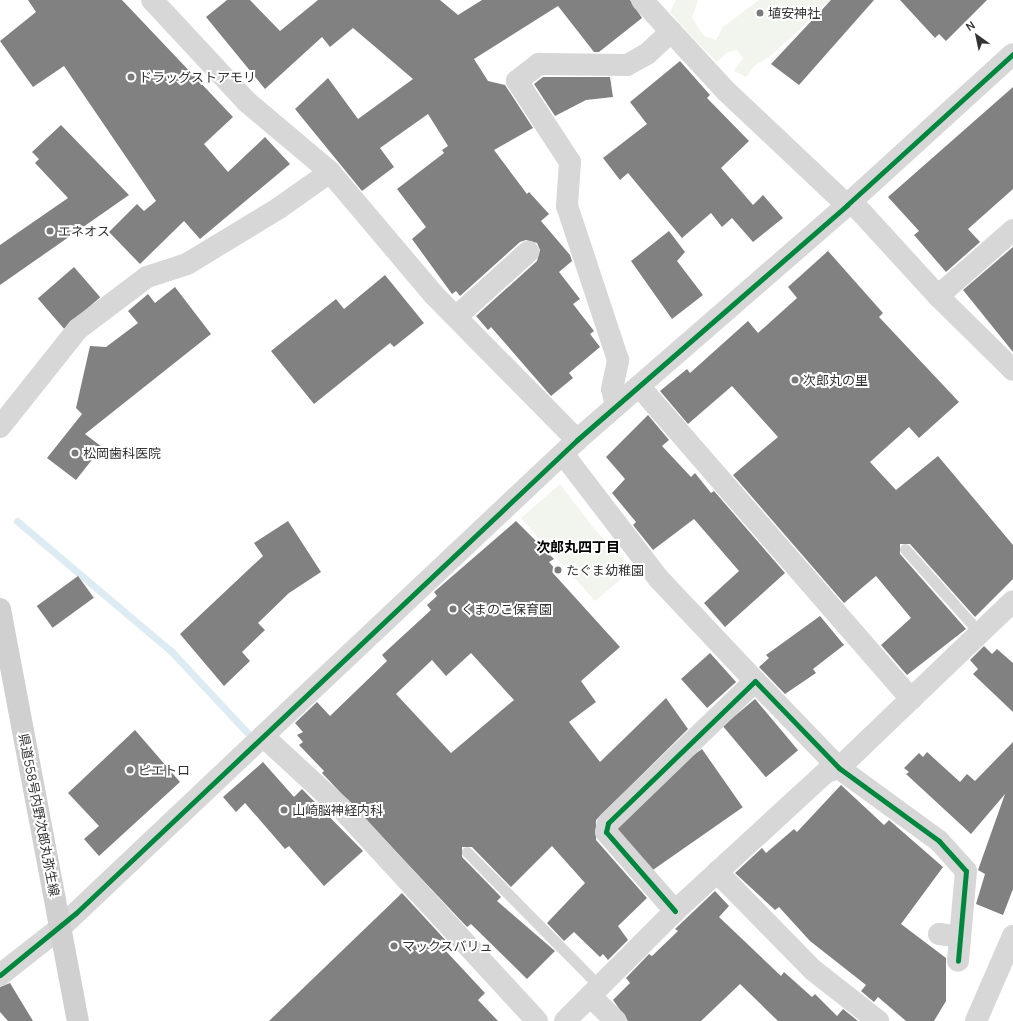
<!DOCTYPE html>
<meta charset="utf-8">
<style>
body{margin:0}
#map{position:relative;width:1013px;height:1021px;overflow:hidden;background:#fff;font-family:Manrope,"Noto Sans JP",sans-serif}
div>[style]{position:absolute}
.green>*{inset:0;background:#f1f5ed}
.stream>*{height:7px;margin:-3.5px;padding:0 3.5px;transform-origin:3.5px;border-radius:3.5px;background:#ddebf3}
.building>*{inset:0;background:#818181;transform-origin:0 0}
.service>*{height:11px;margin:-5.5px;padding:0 5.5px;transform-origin:5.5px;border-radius:5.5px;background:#d7d7d7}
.minor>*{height:22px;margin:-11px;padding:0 11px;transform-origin:11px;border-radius:11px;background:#d7d7d7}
.tertiary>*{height:22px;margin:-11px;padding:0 11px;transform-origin:11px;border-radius:11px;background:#d7d7d7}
.secondary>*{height:22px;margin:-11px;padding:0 11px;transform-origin:11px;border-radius:11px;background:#d0d0d0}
.cycleway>*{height:5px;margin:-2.5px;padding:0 2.5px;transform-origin:2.5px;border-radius:2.5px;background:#00873e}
.dots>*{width:11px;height:11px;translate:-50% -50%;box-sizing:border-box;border:2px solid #fff;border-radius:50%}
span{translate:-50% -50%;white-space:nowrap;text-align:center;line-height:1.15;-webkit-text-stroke:4px #fff;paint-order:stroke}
.poi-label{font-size:13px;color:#333}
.left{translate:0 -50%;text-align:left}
.street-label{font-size:13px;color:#333}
.neighbourhood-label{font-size:14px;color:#000;font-weight:700}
.north{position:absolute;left:957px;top:16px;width:40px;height:40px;-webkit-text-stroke:3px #fff;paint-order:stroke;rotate:327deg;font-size:11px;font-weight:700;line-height:16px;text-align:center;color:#333}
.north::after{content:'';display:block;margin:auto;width:14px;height:18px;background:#333;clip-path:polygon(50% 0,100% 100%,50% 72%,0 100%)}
</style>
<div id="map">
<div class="green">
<div style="clip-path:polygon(676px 0,698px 0,692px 18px,704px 36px,716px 40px,723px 27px,759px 0,832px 0,810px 15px,807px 23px,769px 57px,754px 66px,746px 77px,734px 71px,743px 58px,737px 50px,726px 53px,717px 62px,688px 33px,670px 12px)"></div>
<div style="clip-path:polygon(560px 484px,595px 530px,633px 569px,595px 601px,521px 518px)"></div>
</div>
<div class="stream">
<div style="left:17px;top:521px;width:202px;rotate:40.2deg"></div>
<div style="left:171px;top:651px;width:122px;rotate:47deg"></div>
</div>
<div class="building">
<div style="clip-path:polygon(28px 0,122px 0,233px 117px,204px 144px,228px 172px,265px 137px,290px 164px,200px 239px,184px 221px,140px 264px,109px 232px,137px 204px,144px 211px,156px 201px,64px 66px,33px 87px,0 41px,36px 12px)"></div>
<div style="clip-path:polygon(227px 0,250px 0,280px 31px,318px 0,440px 0,458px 15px,482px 0,630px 0,642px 18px,599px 52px,594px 52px,558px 6px,474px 59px,488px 81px,505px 85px,533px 128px,494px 150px,527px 194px,529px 192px,549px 214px,541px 221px,570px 255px,572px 261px,559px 272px,580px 299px,573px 304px,594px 331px,590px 334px,600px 347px,569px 373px,573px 378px,551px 396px,491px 327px,488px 330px,476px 316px,537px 261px,540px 250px,537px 243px,526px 240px,520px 242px,460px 296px,456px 291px,452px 294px,412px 239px,426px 227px,397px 189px,444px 153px,442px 150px,448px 146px,428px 114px,380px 148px,394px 167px,362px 191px,295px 109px,328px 78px,358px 119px,413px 79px,353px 28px,330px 47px,322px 37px,265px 89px,206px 17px)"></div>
<div style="clip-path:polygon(831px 0,874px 0,799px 85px,771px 64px)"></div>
<div style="clip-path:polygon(900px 0,987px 0,946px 41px,939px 34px,935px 38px)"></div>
<div style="clip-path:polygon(680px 61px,710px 95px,707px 98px,749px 141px,721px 168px,753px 205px,763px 195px,783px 218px,753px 242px,732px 218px,722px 227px,711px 213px,682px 238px,628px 173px,620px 180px,603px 158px,647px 124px,630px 102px)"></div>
<div style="clip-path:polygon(543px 77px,610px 77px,613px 97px,586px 100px,555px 116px,534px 84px)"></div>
<div style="clip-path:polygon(1013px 87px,1013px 189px,968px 229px,980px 242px,946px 272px,914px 235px,919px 231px,888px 197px)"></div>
<div style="clip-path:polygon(61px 125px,129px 195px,0 285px,0 245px,68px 198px,35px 163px,39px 159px,32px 152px)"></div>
<div style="clip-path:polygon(669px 231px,685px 252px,677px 261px,703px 295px,672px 319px,631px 261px)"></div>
<div style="clip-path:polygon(1013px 247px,1013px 352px,963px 290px)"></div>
<div style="clip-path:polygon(828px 251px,883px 313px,879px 317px,959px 402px,919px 438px,909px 427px,870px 462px,896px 490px,938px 456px,1013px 545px,1013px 579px,975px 617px,910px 544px,900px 544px,900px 554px,966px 629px,907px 675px,881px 645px,911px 618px,876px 576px,844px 603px,733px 475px,778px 437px,732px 386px,688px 424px,660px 391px,687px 369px,690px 373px,748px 321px,758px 333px,797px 298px,788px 287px)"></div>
<div style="left:74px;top:267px;width:40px;height:48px;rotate:49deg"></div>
<div style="clip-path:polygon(385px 275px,424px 323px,394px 347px,390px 343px,314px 404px,271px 351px,336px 299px,344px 309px)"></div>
<div style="clip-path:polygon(175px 287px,211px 334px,85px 434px,102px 447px,76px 480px,47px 458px,82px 414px,76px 408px,90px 346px,106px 347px,138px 323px,128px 311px,148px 294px,155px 303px)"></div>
<div style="clip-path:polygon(648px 415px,669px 440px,662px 446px,691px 477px,695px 473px,711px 493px,714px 491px,785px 573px,725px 627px,704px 603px,739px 571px,694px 519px,653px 550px,633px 525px,636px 522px,612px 493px,625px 479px,606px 457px)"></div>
<div style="clip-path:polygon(288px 521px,321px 572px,289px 593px,258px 623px,265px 630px,242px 652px,250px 661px,224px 686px,180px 634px,263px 556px,254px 543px)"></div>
<div style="clip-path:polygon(evenodd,516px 521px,554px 559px,549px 562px,555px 569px,552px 572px,620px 647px,581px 681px,596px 702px,569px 722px,600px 762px,666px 698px,688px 729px,596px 820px,596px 840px,647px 898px,618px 926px,628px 940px,608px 960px,603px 954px,600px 957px,574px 932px,564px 941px,547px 923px,585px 883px,552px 846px,511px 887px,472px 847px,462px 847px,462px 857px,501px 897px,497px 901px,555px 951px,527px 979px,471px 924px,467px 927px,322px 773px,324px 771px,299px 745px,303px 742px,297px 735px,303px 732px,295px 723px,317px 702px,330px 716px,387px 661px,382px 655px,431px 610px,427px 605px,437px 596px,434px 592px,516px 521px,471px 653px,514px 700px,451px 753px,396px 694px,432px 660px,446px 676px,471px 653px)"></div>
<div style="left:78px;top:576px;width:27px;height:51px;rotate:54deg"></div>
<div style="clip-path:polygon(820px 616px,844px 645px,813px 669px,816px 673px,785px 694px,759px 667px,769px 658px,766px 655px)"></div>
<div style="clip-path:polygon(984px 646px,992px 654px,997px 649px,1013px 663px,1013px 712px,973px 674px,978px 669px,970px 660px)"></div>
<div style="left:710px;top:653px;width:39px;height:39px;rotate:48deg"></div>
<div style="left:755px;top:699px;width:67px;height:42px;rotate:50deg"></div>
<div style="clip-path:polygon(135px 730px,180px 782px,99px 856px,84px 839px,99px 826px,68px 793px)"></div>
<div style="clip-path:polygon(1013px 742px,1013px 889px,1003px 915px,976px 904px,985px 874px,978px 870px,1005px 794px,971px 834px,906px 774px,909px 772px,904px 768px,919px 753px,923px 757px,927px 752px,960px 782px,967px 774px,975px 781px)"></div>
<div style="left:702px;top:749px;width:71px;height:115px;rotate:55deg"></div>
<div style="clip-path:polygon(263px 762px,294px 797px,302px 789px,363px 851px,324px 886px,289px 846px,285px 849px,245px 803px,236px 812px,223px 797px)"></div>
<div style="clip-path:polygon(841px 785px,884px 825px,889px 820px,943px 867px,901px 924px,946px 958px,946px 1001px,934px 1021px,906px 1021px,878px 997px,874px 1002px,861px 991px,866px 985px,810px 941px,779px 907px,775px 910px,735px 873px,762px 848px,766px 853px,794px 829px,797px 832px)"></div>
<div style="clip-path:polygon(715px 891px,729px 906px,719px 917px,781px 976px,784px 972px,812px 997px,815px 994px,837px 1016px,843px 1009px,858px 1021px,778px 1021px,740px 984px,701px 1021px,628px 1021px,613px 1000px,630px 983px,626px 978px,649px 954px,652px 956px,678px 931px,675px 929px)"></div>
<div style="clip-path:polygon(402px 893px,449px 944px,444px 949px,485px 993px,478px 1000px,498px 1021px,269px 1021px)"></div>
<div style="clip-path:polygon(10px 983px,33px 1021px,8px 1021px,0 1012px,0 987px)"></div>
</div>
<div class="service">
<div style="left:905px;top:549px;width:111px;rotate:48.3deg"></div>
<div style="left:467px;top:852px;width:190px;rotate:45.4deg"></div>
</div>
<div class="minor">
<div style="left:152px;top:0;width:139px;rotate:47deg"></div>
<div style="left:247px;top:102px;width:109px;rotate:40.1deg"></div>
<div style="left:330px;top:172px;width:161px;rotate:49.8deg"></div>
<div style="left:434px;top:295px;width:204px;rotate:45.4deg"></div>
<div style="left:642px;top:0;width:125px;rotate:47.3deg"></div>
<div style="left:727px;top:92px;width:165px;rotate:43.3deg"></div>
<div style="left:851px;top:201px;width:129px;rotate:47.5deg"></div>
<div style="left:938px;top:296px;width:105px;rotate:44.6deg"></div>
<div style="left:938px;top:296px;width:100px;rotate:-41.3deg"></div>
<div style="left:457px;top:316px;width:96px;rotate:-42deg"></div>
<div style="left:639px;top:386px;width:415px;rotate:49deg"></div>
<div style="left:616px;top:406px;width:17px;rotate:-103deg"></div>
<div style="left:612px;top:389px;width:30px;rotate:-78deg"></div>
<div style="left:618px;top:360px;width:162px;rotate:-108.3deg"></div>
<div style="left:567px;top:206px;width:44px;rotate:-86.1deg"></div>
<div style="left:570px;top:162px;width:97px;rotate:-123.2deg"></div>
<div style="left:517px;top:81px;width:28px;rotate:-38deg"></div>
<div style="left:539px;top:64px;width:88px;rotate:0.7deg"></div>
<div style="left:627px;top:65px;width:23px;rotate:-29deg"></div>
<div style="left:647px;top:54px;width:33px;rotate:-43deg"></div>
<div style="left:0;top:427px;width:125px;rotate:-51.5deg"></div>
<div style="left:78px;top:329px;width:86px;rotate:-37deg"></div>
<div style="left:147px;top:277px;width:42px;rotate:-18deg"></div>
<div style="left:187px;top:264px;width:108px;rotate:-31.3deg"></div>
<div style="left:279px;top:208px;width:62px;rotate:-35.2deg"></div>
<div style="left:563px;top:454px;width:158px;rotate:52.5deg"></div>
<div style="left:659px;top:579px;width:140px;rotate:46.7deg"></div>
<div style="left:717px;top:872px;width:137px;rotate:45.6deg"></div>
<div style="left:813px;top:970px;width:83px;rotate:38.1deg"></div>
<div style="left:675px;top:911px;width:105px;rotate:-131.1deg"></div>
<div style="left:606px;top:832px;width:9px;rotate:-77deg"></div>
<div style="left:608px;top:823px;width:204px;rotate:-44deg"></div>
<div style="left:755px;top:681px;width:121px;rotate:46deg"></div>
<div style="left:839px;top:768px;width:124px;rotate:36.1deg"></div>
<div style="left:939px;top:841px;width:40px;rotate:48deg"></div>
<div style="left:966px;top:871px;width:90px;rotate:95.1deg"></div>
<div style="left:939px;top:934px;width:21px;rotate:8deg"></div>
<div style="left:0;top:975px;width:76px;rotate:-38.1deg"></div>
<div style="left:590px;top:996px;width:36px;rotate:44deg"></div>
<div style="left:537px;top:1021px;width:289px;rotate:-132.6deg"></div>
<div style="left:341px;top:808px;width:106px;rotate:-137.3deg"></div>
<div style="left:263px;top:736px;width:432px;rotate:-43.3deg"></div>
<div style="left:577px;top:440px;width:358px;rotate:-41deg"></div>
<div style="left:847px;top:205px;width:224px;rotate:-42.3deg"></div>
<div style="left:565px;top:1021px;width:156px;rotate:-45deg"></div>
<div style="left:675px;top:911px;width:205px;rotate:-42.6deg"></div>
<div style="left:826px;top:772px;width:14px;rotate:-17deg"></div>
<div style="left:839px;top:768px;width:241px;rotate:-43.8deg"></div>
<div style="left:976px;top:1021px;width:93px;rotate:-66.5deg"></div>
</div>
<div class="tertiary">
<div style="left:60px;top:928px;width:279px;rotate:-43.4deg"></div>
</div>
<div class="secondary">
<div style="left:0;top:609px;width:419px;rotate:79.3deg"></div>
</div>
<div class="cycleway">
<div style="left:675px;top:911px;width:105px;rotate:-131.1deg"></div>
<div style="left:606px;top:832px;width:9px;rotate:-77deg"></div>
<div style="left:608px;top:823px;width:204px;rotate:-44deg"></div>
<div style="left:755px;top:681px;width:121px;rotate:46deg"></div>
<div style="left:839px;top:768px;width:124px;rotate:36.1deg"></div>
<div style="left:939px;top:841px;width:40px;rotate:48deg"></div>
<div style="left:966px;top:871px;width:90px;rotate:95.1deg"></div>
<div style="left:0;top:975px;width:98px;rotate:-39.2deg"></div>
<div style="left:76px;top:913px;width:689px;rotate:-43.35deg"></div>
<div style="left:577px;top:440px;width:358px;rotate:-41deg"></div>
<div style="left:847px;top:205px;width:224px;rotate:-42.3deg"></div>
</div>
<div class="dots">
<div style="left:760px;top:13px;background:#7a7a7a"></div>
<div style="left:131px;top:77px;background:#7a7a7a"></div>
<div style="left:50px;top:231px;background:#7a7a7a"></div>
<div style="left:795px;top:380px;background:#7a7a7a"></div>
<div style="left:75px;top:453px;background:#7a7a7a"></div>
<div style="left:558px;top:570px;background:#7a7a7a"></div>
<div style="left:453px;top:609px;background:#7a7a7a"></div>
<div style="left:130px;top:770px;background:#7a7a7a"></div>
<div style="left:284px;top:810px;background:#7a7a7a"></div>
<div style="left:394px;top:946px;background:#7a7a7a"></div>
</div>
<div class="poi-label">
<span class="left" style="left:768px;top:13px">埴安神社</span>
<span class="left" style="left:139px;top:77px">ドラッグストアモリ</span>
<span class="left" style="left:58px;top:231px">エネオス</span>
<span class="left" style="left:803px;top:380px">次郎丸の里</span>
<span class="left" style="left:83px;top:453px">松岡歯科医院</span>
<span class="left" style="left:566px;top:570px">たぐま幼稚園</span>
<span class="left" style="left:461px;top:609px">くまのこ保育園</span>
<span class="left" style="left:138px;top:770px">ピエトロ</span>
<span class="left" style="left:292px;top:810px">山崎脳神経内科</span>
<span class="left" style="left:402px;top:946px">マックスバリュ</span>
</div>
<div class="street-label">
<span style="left:39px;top:815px;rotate:79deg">県道558号内野次郎丸弥生線</span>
</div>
<div class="neighbourhood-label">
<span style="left:578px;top:547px">次郎丸四丁目</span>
</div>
<div class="north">N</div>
</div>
